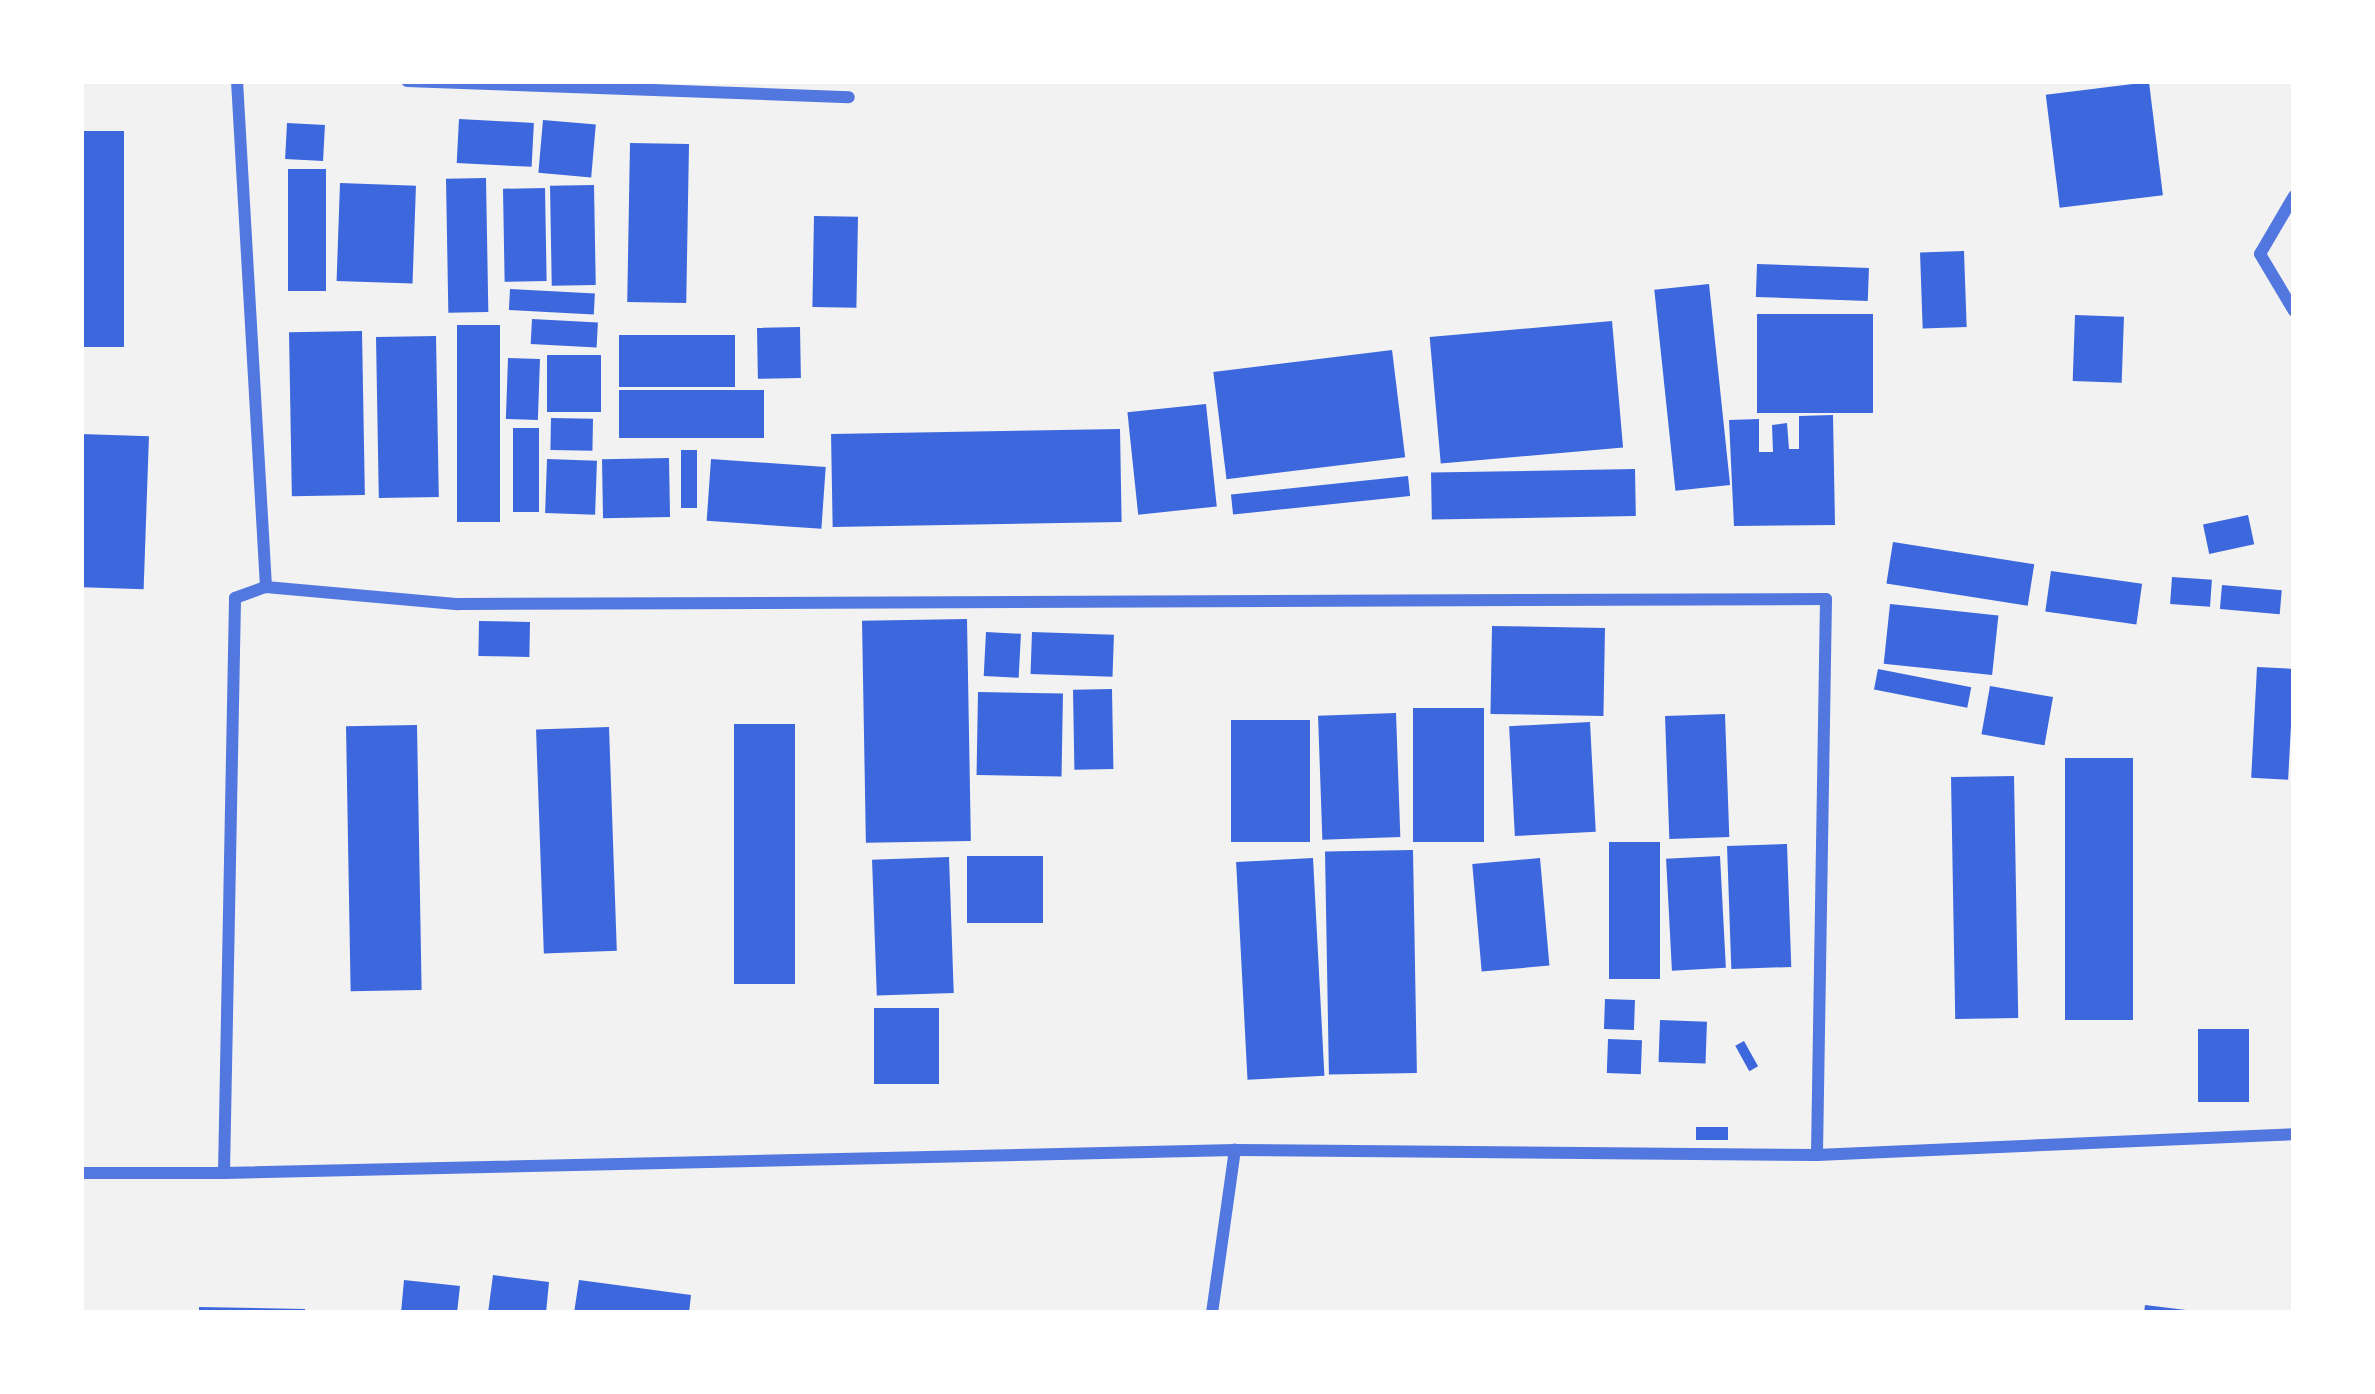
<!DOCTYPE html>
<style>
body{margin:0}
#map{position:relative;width:2375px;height:1394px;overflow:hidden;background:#f2f2f2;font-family:Merriweather,serif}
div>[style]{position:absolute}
.building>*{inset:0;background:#3d67dc;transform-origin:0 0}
.minor>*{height:12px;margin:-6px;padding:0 6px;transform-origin:6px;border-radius:6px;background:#5277de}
span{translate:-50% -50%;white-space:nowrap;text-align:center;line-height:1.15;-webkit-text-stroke:9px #fff;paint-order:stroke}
.frame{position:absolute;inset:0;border:84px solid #fff;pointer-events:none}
</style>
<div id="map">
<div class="building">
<div style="left:2149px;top:82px;width:114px;height:104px;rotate:83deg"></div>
<div style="left:459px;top:119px;width:75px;height:44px;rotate:3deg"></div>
<div style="left:543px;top:120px;width:53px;height:53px;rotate:5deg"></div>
<div style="left:287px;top:123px;width:38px;height:36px;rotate:3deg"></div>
<div style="left:81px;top:131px;width:43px;height:216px"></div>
<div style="left:630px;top:143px;width:59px;height:159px;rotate:1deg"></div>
<div style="left:288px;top:169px;width:38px;height:122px"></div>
<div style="left:486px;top:178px;width:134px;height:40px;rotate:89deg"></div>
<div style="left:340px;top:183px;width:76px;height:98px;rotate:2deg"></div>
<div style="left:594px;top:185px;width:100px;height:44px;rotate:89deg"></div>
<div style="left:545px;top:188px;width:93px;height:42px;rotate:89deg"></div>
<div style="left:814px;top:216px;width:44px;height:91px;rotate:1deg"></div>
<div style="left:1964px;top:251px;width:76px;height:44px;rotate:88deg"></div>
<div style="left:1757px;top:264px;width:112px;height:33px;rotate:2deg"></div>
<div style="left:1709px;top:284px;width:202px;height:55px;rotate:84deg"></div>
<div style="left:510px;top:289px;width:85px;height:21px;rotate:3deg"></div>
<div style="left:1757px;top:314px;width:116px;height:99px"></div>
<div style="left:2075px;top:315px;width:49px;height:66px;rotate:2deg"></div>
<div style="left:532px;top:319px;width:66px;height:25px;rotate:3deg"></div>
<div style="left:1612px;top:321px;width:127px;height:183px;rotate:85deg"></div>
<div style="left:457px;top:325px;width:43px;height:197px"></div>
<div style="left:800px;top:327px;width:51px;height:43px;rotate:89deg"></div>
<div style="left:362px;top:331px;width:164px;height:73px;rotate:89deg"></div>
<div style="left:735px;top:335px;width:52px;height:116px;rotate:90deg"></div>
<div style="left:436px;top:336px;width:161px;height:60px;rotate:89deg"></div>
<div style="left:1392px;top:350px;width:108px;height:180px;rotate:83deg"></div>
<div style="left:547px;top:355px;width:54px;height:57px"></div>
<div style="left:508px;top:358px;width:32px;height:61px;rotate:2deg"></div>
<div style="left:619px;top:390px;width:145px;height:48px"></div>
<div style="left:1206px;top:404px;width:103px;height:79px;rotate:84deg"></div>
<div style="clip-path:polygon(1833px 415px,1835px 525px,1734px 526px,1729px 420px,1759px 419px,1759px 452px,1773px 452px,1772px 425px,1787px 423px,1789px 449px,1799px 449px,1799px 416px)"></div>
<div style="left:551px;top:418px;width:42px;height:32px;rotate:1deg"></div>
<div style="left:513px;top:428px;width:26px;height:84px"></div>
<div style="left:1120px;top:429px;width:93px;height:289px;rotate:89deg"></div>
<div style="left:81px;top:434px;width:68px;height:153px;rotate:2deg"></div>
<div style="left:681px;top:450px;width:16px;height:58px"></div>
<div style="left:669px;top:458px;width:59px;height:67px;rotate:89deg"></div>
<div style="left:547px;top:459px;width:50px;height:54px;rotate:2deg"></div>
<div style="left:711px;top:459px;width:115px;height:62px;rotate:4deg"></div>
<div style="left:1635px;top:469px;width:47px;height:204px;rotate:89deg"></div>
<div style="left:1408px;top:476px;width:20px;height:178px;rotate:84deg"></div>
<div style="left:2248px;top:515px;width:30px;height:46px;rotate:78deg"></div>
<div style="left:1893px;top:542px;width:143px;height:42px;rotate:9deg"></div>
<div style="left:2051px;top:571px;width:92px;height:41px;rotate:8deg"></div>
<div style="left:2172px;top:577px;width:40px;height:27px;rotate:4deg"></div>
<div style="left:2222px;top:585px;width:60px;height:24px;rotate:5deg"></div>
<div style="left:1890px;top:604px;width:109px;height:60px;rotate:6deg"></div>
<div style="left:967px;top:619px;width:222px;height:105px;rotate:89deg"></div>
<div style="left:479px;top:621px;width:51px;height:35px;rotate:1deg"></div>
<div style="left:1492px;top:626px;width:113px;height:88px;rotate:1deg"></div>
<div style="left:986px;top:632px;width:35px;height:44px;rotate:3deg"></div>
<div style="left:1032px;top:632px;width:82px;height:42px;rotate:2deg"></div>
<div style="left:2257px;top:667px;width:37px;height:111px;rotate:3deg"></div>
<div style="left:1878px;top:669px;width:95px;height:21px;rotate:11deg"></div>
<div style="left:1990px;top:686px;width:64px;height:49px;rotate:10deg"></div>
<div style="left:1112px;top:689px;width:80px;height:39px;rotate:89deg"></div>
<div style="left:978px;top:692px;width:85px;height:83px;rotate:1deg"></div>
<div style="left:1413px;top:708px;width:71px;height:134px"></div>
<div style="left:1396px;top:713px;width:124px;height:78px;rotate:88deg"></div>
<div style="left:1725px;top:714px;width:123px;height:60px;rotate:88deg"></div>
<div style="left:1310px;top:720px;width:122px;height:79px;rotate:90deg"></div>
<div style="left:1590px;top:722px;width:110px;height:81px;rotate:87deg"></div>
<div style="left:734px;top:724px;width:61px;height:260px"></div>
<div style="left:417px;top:725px;width:265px;height:71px;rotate:89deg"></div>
<div style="left:609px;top:727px;width:224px;height:73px;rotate:88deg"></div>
<div style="left:2133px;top:758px;width:262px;height:68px;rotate:90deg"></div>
<div style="left:2014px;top:776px;width:242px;height:63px;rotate:89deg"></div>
<div style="left:1609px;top:842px;width:51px;height:137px"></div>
<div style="left:1787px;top:844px;width:123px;height:60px;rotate:88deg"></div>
<div style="left:1413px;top:850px;width:223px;height:88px;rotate:89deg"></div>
<div style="left:967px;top:856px;width:76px;height:67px"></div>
<div style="left:1720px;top:856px;width:112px;height:54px;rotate:87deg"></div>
<div style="left:949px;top:857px;width:136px;height:77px;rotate:88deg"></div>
<div style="left:1313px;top:858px;width:218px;height:77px;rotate:87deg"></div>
<div style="left:1540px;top:858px;width:108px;height:68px;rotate:85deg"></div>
<div style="left:1605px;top:999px;width:30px;height:30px;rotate:2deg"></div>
<div style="left:874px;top:1008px;width:65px;height:76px"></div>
<div style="left:1660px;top:1020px;width:47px;height:42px;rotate:2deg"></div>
<div style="left:2198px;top:1029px;width:51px;height:73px"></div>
<div style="left:1608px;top:1039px;width:34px;height:34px;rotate:2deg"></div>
<div style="left:1744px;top:1041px;width:29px;height:10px;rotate:61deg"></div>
<div style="left:1696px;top:1127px;width:32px;height:13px"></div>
<div style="clip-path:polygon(493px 1275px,549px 1282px,546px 1313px,488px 1313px)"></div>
<div style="clip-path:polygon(404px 1280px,460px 1286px,457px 1313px,401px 1313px)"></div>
<div style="clip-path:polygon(579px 1280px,691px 1295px,689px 1313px,574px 1313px)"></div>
<div style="clip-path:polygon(2145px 1305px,2186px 1310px,2186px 1313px,2144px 1313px)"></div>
<div style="clip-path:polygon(199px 1307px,305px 1309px,305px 1313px,199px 1313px)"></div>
</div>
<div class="minor">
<div style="left:237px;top:81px;width:507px;rotate:86.72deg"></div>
<div style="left:407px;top:81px;width:442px;rotate:2.1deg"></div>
<div style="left:2294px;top:196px;width:67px;rotate:120.4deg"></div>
<div style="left:2260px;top:254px;width:66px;rotate:59.2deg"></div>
<div style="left:1235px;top:1150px;width:1011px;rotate:178.7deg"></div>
<div style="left:224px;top:1173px;width:575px;rotate:-88.9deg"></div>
<div style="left:235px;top:598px;width:33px;rotate:-20deg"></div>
<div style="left:266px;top:587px;width:193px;rotate:5.1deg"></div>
<div style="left:458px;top:604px;width:1368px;rotate:-0.21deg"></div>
<div style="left:1826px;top:599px;width:556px;rotate:90.93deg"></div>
<div style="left:81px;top:1173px;width:143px"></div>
<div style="left:1212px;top:1313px;width:165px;rotate:-82deg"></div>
<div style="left:1235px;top:1150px;width:582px;rotate:0.49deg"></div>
<div style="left:1817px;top:1155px;width:477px;rotate:-2.5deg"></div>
</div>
<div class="frame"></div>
</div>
